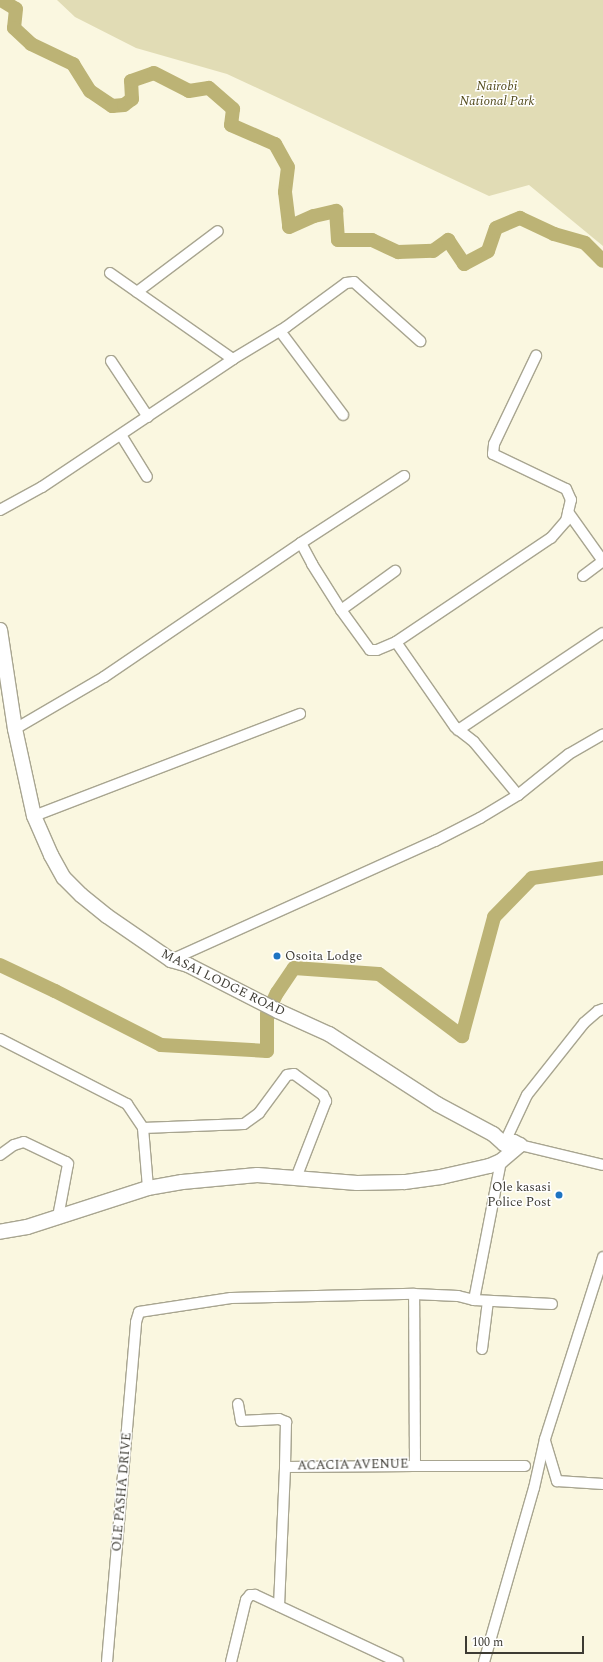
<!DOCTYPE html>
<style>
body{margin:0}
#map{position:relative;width:603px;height:1662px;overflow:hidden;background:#faf7e0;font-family:Spectral,serif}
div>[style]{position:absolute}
.green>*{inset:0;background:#e1dcb5}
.river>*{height:14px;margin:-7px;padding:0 7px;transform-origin:7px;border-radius:7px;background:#bcb375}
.roads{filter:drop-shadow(1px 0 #a8a590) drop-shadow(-1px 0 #a8a590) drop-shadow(0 1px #a8a590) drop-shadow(0 -1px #a8a590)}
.street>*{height:10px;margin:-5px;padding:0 5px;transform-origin:5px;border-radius:5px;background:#fff}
.secondary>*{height:14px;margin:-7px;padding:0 7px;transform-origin:7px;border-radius:7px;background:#fff}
.dots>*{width:11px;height:11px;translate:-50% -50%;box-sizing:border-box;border:2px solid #fff;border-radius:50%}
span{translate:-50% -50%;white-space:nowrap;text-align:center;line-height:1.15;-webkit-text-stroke:3px #fff;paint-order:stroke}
.park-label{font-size:13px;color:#544c1d;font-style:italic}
.poi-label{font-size:13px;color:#3d3b33}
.left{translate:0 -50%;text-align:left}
.right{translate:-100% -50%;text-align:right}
.street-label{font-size:13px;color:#3d3b33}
.scale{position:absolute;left:465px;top:1636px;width:119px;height:18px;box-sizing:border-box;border:2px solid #3d3b33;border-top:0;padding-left:5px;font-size:12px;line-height:14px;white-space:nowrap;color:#3d3b33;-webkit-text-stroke:3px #fff;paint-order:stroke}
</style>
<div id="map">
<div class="green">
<div style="clip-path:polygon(57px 0,603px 0,603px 246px,529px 185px,489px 196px,227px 74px,136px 48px,75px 17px)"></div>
</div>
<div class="river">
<div style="left:1px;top:0;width:17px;rotate:31deg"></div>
<div style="left:16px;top:9px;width:19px;rotate:96deg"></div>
<div style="left:14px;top:28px;width:23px;rotate:43deg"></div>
<div style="left:31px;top:44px;width:47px;rotate:25.5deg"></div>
<div style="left:73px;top:64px;width:32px;rotate:58deg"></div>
<div style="left:90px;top:91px;width:27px;rotate:34deg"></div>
<div style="left:112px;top:106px;width:12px;rotate:-5deg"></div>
<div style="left:124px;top:105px;width:10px;rotate:-37deg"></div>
<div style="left:132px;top:99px;width:18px;rotate:-93deg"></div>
<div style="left:131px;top:81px;width:24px;rotate:-19deg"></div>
<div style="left:154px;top:73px;width:39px;rotate:27deg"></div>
<div style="left:189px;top:91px;width:20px;rotate:-9deg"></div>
<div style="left:209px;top:88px;width:32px;rotate:41deg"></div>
<div style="left:233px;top:109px;width:16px;rotate:97deg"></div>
<div style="left:231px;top:125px;width:48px;rotate:23.4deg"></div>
<div style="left:275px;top:144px;width:26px;rotate:61deg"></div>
<div style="left:288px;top:167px;width:25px;rotate:97deg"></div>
<div style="left:285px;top:192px;width:35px;rotate:83deg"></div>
<div style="left:289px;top:227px;width:27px;rotate:-24deg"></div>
<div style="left:314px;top:216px;width:23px;rotate:-13deg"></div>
<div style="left:336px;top:211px;width:29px;rotate:86deg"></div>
<div style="left:338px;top:240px;width:34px"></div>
<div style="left:372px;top:240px;width:29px;rotate:25deg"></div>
<div style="left:398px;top:252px;width:35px;rotate:-2deg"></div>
<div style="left:433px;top:251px;width:19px;rotate:-36deg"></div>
<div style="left:448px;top:240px;width:29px;rotate:56deg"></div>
<div style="left:464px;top:264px;width:27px;rotate:-28deg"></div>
<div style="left:488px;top:251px;width:24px;rotate:-71deg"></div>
<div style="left:496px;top:228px;width:26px;rotate:-23deg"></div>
<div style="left:520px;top:218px;width:38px;rotate:25deg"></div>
<div style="left:554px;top:234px;width:32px;rotate:16deg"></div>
<div style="left:585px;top:243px;width:25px;rotate:45deg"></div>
<div style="left:0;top:965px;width:61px;rotate:25.3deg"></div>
<div style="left:55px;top:991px;width:119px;rotate:27deg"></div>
<div style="left:161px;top:1045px;width:106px;rotate:3.2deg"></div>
<div style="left:267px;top:1051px;width:37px;rotate:-90deg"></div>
<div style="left:267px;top:1014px;width:23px;rotate:-65deg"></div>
<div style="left:277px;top:993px;width:30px;rotate:-56deg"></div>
<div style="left:294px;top:968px;width:85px;rotate:4deg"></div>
<div style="left:379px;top:974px;width:104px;rotate:36.8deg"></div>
<div style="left:462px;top:1036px;width:123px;rotate:-74.9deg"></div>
<div style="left:494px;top:917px;width:54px;rotate:-45.7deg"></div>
<div style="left:532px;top:878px;width:72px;rotate:-8deg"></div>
</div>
<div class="roads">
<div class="street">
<div style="left:110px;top:273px;width:150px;rotate:35deg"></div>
<div style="left:137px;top:292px;width:101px;rotate:-37deg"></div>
<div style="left:280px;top:331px;width:105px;rotate:53.1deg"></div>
<div style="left:111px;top:361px;width:67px;rotate:56.5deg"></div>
<div style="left:121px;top:435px;width:49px;rotate:58.2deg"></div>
<div style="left:0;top:510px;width:48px;rotate:-28.7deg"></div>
<div style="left:42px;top:487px;width:230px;rotate:-33.8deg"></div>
<div style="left:233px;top:359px;width:62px;rotate:-31.1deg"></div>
<div style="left:286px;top:327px;width:74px;rotate:-36.3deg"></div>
<div style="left:346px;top:283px;width:8px;rotate:-7deg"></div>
<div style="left:354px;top:282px;width:89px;rotate:41.8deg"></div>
<div style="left:568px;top:512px;width:60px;rotate:54.5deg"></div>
<div style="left:301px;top:543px;width:123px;rotate:-33deg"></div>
<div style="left:583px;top:576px;width:25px;rotate:-37deg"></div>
<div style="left:341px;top:610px;width:67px;rotate:-35.8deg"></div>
<div style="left:396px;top:642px;width:103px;rotate:55.2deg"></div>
<div style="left:455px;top:727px;width:24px;rotate:38deg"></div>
<div style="left:474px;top:742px;width:69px;rotate:50.3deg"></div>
<div style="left:15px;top:729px;width:103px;rotate:-30.3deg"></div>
<div style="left:104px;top:677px;width:238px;rotate:-34.2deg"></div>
<div style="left:301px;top:543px;width:24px;rotate:62deg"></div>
<div style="left:312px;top:564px;width:54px;rotate:57.8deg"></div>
<div style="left:341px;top:610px;width:49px;rotate:54.1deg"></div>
<div style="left:370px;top:650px;width:7px"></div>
<div style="left:377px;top:650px;width:21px;rotate:-23deg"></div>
<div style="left:396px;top:642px;width:187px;rotate:-33.9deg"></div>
<div style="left:551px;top:538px;width:23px;rotate:-49deg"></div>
<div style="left:566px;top:521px;width:22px;rotate:-77deg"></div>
<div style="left:571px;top:500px;width:12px;rotate:-114deg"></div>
<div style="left:566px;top:489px;width:81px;rotate:-154.4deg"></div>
<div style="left:493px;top:454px;width:10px;rotate:-84deg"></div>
<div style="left:494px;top:444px;width:98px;rotate:-64.5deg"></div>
<div style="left:458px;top:730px;width:174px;rotate:-33.8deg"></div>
<div style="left:34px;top:816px;width:285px;rotate:-21deg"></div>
<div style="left:171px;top:960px;width:290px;rotate:-24.3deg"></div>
<div style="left:435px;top:841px;width:51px;rotate:-27.1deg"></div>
<div style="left:480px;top:818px;width:44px;rotate:-31.2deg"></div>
<div style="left:518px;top:795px;width:65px;rotate:-38.8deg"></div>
<div style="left:569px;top:754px;width:39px;rotate:-30deg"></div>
<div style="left:0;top:1039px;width:143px;rotate:27.1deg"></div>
<div style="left:127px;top:1104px;width:29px;rotate:56deg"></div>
<div style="left:143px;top:1128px;width:60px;rotate:85.2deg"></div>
<div style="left:143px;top:1128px;width:101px;rotate:-2.3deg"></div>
<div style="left:244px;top:1124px;width:19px;rotate:-36deg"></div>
<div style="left:259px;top:1113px;width:47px;rotate:-53.6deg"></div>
<div style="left:287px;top:1075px;width:7px;rotate:-8deg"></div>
<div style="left:294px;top:1074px;width:36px;rotate:36deg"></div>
<div style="left:323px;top:1095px;width:7px;rotate:63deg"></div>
<div style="left:326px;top:1101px;width:83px;rotate:111.3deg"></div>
<div style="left:504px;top:1144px;width:54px;rotate:-64.9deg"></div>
<div style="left:527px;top:1095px;width:92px;rotate:-51.6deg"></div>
<div style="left:584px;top:1023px;width:18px;rotate:-41deg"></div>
<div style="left:598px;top:1011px;width:5px;rotate:-22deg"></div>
<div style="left:520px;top:1145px;width:85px;rotate:13.5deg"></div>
<div style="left:0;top:1155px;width:17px;rotate:-36deg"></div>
<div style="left:14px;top:1145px;width:10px;rotate:-17deg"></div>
<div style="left:24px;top:1142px;width:47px;rotate:25.5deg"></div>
<div style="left:66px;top:1162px;width:3px;rotate:45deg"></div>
<div style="left:68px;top:1164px;width:54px;rotate:100.7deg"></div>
<div style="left:474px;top:1300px;width:78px;rotate:2.9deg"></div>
<div style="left:482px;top:1349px;width:48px;rotate:-82.9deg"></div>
<div style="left:238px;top:1404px;width:17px;rotate:80deg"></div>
<div style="left:241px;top:1421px;width:38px;rotate:-3deg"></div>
<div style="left:279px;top:1419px;width:8px;rotate:23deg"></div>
<div style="left:286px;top:1422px;width:45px;rotate:91.3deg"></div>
<div style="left:545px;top:1441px;width:42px;rotate:73.3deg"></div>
<div style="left:557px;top:1481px;width:46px;rotate:3.7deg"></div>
<div style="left:415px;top:1466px;width:110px"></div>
<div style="left:279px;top:1606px;width:139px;rotate:-87.5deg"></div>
<div style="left:285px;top:1467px;width:130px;rotate:-0.4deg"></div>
<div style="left:415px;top:1466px;width:172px;rotate:-90.3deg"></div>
<div style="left:107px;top:1662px;width:341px;rotate:-85.1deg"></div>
<div style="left:136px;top:1322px;width:10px;rotate:-73deg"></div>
<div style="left:139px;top:1312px;width:93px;rotate:-8.7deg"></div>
<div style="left:231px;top:1298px;width:183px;rotate:-1.3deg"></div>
<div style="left:414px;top:1294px;width:44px;rotate:2.6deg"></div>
<div style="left:458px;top:1296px;width:16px;rotate:14deg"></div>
<div style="left:474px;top:1300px;width:142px;rotate:-79deg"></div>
<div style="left:231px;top:1662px;width:64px;rotate:-76.4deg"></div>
<div style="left:246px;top:1600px;width:6px;rotate:-51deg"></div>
<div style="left:250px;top:1595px;width:5px"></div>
<div style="left:255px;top:1595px;width:158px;rotate:25.1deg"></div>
<div style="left:484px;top:1662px;width:181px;rotate:-74deg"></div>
<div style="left:534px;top:1488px;width:50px;rotate:-77.3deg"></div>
<div style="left:545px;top:1439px;width:191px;rotate:-72.3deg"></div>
</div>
<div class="secondary">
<div style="left:0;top:630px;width:100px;rotate:81.4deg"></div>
<div style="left:15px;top:729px;width:89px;rotate:77.7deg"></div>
<div style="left:34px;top:816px;width:43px;rotate:66.4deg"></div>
<div style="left:51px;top:855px;width:26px;rotate:61deg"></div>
<div style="left:64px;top:878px;width:24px;rotate:45deg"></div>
<div style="left:81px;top:895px;width:33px;rotate:39deg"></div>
<div style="left:107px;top:916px;width:78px;rotate:34.5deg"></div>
<div style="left:171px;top:960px;width:18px;rotate:16deg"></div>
<div style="left:188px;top:965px;width:101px;rotate:27.1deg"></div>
<div style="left:278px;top:1011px;width:56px;rotate:24.3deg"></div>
<div style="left:329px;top:1034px;width:129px;rotate:32.9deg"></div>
<div style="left:437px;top:1104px;width:64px;rotate:28.2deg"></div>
<div style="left:493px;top:1134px;width:15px;rotate:42deg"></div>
<div style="left:504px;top:1144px;width:10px;rotate:-11deg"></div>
<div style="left:514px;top:1142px;width:7px;rotate:27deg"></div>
<div style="left:520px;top:1145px;width:25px;rotate:140deg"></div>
<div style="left:501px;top:1161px;width:13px;rotate:157deg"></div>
<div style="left:489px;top:1166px;width:49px;rotate:167.1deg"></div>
<div style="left:441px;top:1177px;width:37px;rotate:172deg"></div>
<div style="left:404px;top:1182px;width:47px;rotate:178.8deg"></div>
<div style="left:357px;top:1183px;width:100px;rotate:-175.4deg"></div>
<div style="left:257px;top:1175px;width:75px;rotate:174.7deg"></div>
<div style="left:182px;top:1182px;width:35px;rotate:170deg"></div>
<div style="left:148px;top:1188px;width:127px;rotate:162.1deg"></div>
<div style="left:27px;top:1227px;width:27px;rotate:170deg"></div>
</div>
</div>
<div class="dots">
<div style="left:277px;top:956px;background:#1e74c2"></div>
<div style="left:559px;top:1195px;background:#1e74c2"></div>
</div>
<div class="park-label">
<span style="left:497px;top:94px">Nairobi<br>National Park</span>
</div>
<div class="poi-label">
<span class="left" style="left:285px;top:956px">Osoita Lodge</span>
<span class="right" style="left:551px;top:1195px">Ole kasasi<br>Police Post</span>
</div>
<div class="street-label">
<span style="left:223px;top:983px;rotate:26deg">MASAI LODGE ROAD</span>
<span style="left:353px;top:1465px;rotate:-1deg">ACACIA AVENUE</span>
<span style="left:122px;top:1492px;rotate:-85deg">OLE PASHA DRIVE</span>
</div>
<div class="scale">100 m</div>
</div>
